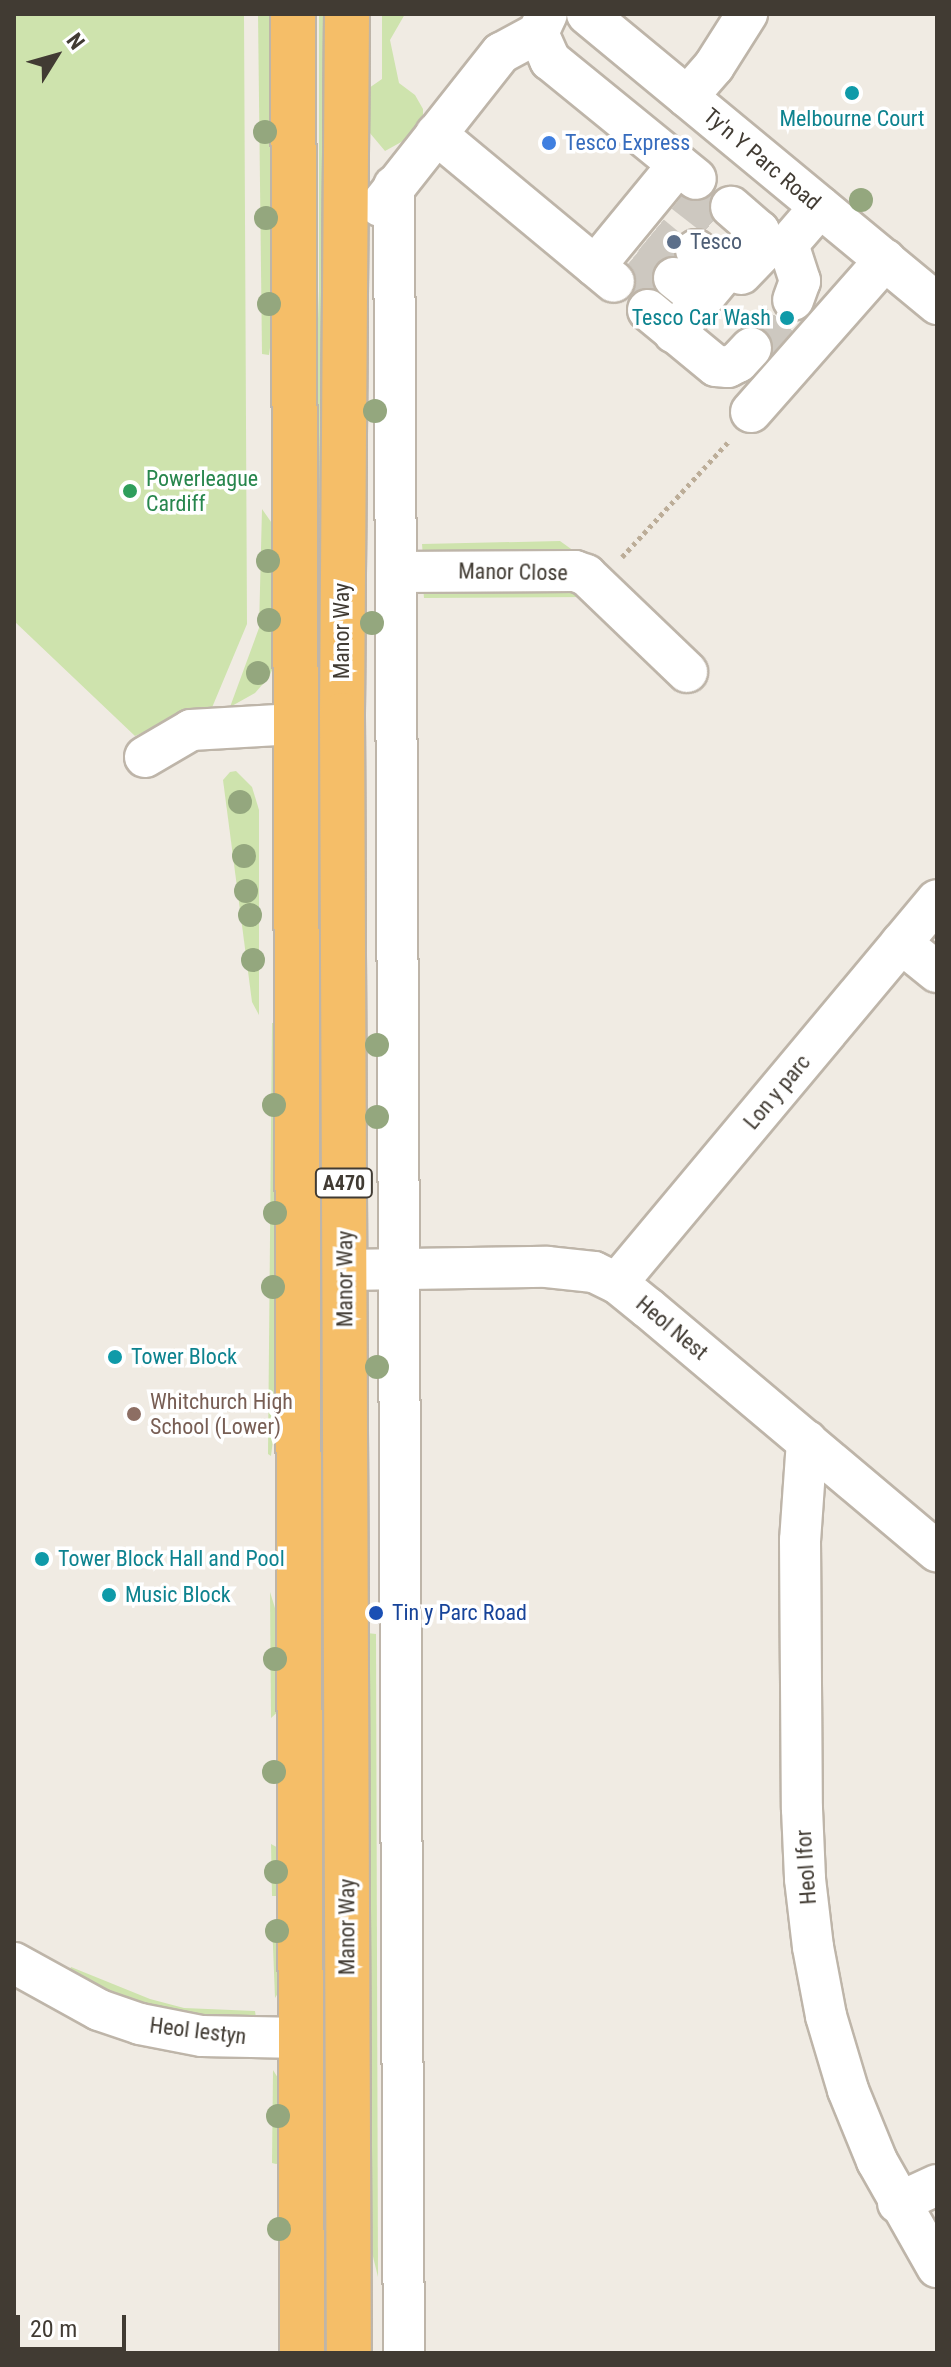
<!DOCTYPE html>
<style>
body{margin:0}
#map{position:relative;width:951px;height:2367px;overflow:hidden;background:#f0ebe3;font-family:"Roboto Condensed",sans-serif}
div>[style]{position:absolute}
.green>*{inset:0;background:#cee3ad}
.minor-tunnel>*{height:40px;margin-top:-20px;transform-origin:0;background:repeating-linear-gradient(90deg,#cdc8c0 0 40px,transparent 0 60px)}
.path>*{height:5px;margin-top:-2.5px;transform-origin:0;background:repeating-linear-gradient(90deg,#bcad98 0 4px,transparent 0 8px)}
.roads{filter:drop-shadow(2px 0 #beb5a9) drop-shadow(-2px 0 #beb5a9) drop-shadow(0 2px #beb5a9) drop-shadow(0 -2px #beb5a9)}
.minor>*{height:40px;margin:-20px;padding:0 20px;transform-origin:20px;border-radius:20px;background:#fff}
.highway>*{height:44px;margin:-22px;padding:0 22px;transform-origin:22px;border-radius:22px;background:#f5be68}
.trees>*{width:24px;height:24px;margin:-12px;border-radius:50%;background:#94a77e}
.dots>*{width:22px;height:22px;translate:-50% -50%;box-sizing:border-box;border:4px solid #fff;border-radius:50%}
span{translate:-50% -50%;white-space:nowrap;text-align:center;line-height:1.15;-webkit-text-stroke:7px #fff;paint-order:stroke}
.shield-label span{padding:2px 6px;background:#fff;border:2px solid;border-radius:6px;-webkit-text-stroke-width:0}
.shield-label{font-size:20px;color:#413b33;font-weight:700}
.culture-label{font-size:22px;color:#0d838f}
.right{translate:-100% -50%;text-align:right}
.left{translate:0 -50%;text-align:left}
.shop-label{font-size:22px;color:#366cbe}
.street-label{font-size:22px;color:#413b33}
.service-label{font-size:22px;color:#4e5e75}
.leisure-label{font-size:22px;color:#27864d}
.education-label{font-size:22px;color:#785e54}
.transit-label{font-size:22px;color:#164399}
.frame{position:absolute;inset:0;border:16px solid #413b33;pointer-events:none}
.north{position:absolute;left:16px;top:16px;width:80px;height:80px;-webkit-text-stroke:6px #fff;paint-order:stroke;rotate:53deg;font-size:22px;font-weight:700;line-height:32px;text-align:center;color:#413b33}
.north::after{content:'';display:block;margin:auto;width:28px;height:36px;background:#413b33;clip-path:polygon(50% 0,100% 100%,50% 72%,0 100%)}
.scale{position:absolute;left:16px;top:2315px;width:110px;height:36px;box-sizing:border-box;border:4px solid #413b33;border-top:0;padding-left:10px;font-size:24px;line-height:28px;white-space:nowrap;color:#413b33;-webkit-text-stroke:6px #fff;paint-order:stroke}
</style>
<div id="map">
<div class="green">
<div style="clip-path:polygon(14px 14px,244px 14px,247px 624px,211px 710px,180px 716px,135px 736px,14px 621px)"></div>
<div style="clip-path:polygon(258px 14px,272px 14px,276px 305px,269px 355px,262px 354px)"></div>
<div style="clip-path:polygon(319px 14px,328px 14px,330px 2353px,321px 2353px,314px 430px,319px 291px)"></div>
<div style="clip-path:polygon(382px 14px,405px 14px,390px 40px,399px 83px,415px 95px,423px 109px,423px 130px,385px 151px,364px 126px,364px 99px,369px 88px,382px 79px)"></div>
<div style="clip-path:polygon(262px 509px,276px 529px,276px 661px,269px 677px,255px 693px,230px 707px,259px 628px)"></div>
<div style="clip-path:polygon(560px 541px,585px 559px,423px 557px,422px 544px)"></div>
<div style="clip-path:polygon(559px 584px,587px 597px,424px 598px,423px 586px)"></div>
<div style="clip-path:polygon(236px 771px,252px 787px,259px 810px,259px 1015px,252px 1002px,223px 780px,230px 772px)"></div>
<div style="clip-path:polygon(272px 1023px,279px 1023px,279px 1391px,271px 1456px,268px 1454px)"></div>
<div style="clip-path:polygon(270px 1592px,279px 1621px,281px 1709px,271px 1718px)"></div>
<div style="clip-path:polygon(367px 1633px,376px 1634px,378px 2277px,366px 2228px)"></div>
<div style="clip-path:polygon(271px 1844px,282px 1850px,282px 1896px,272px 1896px)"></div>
<div style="clip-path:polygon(272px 1921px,283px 1921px,280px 1990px,275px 1998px)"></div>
<div style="clip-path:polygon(71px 1967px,150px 1999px,184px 2008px,255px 2011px,256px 2018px,183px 2020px,65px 1979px)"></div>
<div style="clip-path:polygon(273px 2070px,283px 2086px,280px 2163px,276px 2164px,272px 2163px)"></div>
</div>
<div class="minor-tunnel">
<div style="left:684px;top:193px;width:46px;rotate:37.9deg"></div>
<div style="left:651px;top:235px;width:45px;rotate:39.6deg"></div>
<div style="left:628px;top:264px;width:44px;rotate:39.5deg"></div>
<div style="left:751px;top:348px;width:64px;rotate:-48.8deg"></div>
</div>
<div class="path">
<div style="left:622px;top:557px;width:158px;rotate:-47.3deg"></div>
</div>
<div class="roads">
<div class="minor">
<div style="left:587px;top:14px;width:455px;rotate:39.6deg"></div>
<div style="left:538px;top:33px;width:30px;rotate:66deg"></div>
<div style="left:550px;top:60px;width:188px;rotate:39.2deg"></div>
<div style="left:687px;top:97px;width:41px;rotate:-48.9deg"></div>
<div style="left:714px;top:66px;width:62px;rotate:-57.6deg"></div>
<div style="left:436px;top:134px;width:231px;rotate:39.7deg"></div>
<div style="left:394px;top:186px;width:2167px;rotate:89.74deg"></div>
<div style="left:380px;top:206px;width:195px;rotate:-51.7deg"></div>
<div style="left:501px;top:53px;width:42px;rotate:-28.4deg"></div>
<div style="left:538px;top:33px;width:21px;rotate:-65deg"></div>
<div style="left:788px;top:244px;width:39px;rotate:72deg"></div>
<div style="left:800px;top:281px;width:20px;rotate:110deg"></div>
<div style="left:696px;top:250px;width:36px;rotate:39deg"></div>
<div style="left:595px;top:266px;width:131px;rotate:-50.6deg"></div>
<div style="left:741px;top:274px;width:33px;rotate:-46deg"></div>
<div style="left:764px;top:250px;width:25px;rotate:-14deg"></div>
<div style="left:788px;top:244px;width:49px;rotate:-49.1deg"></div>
<div style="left:674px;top:278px;width:35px;rotate:39deg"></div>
<div style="left:648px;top:310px;width:88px;rotate:39.5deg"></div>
<div style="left:716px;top:366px;width:12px;rotate:5deg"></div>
<div style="left:728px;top:367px;width:11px;rotate:-27deg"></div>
<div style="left:738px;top:362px;width:19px;rotate:-47deg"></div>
<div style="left:674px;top:333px;width:133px;rotate:-50.2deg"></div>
<div style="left:759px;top:231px;width:37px;rotate:-139deg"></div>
<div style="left:751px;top:412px;width:203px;rotate:-48.6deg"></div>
<div style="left:397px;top:572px;width:178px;rotate:-0.3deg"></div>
<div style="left:575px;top:571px;width:12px;rotate:20deg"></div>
<div style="left:586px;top:575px;width:140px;rotate:43.8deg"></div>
<div style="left:145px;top:757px;width:53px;rotate:-30.4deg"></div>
<div style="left:191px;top:730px;width:104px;rotate:-3.3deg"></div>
<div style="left:901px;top:943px;width:46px;rotate:38.9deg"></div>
<div style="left:345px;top:1270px;width:202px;rotate:-0.9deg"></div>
<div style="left:547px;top:1267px;width:47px;rotate:6.1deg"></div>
<div style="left:594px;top:1272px;width:25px;rotate:26deg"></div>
<div style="left:617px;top:1283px;width:40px;rotate:39deg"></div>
<div style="left:648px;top:1308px;width:378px;rotate:40.1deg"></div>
<div style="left:617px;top:1283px;width:499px;rotate:-50.1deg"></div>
<div style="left:807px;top:1441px;width:99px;rotate:94deg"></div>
<div style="left:800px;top:1540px;width:269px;rotate:89.6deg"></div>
<div style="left:802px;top:1809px;width:70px;rotate:87.5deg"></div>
<div style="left:805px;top:1879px;width:68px;rotate:83.3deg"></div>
<div style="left:813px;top:1947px;width:70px;rotate:79.3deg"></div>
<div style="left:826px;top:2016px;width:77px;rotate:73.4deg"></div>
<div style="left:848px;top:2090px;width:77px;rotate:67.8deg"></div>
<div style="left:877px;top:2161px;width:122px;rotate:60.5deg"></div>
<div style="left:14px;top:1963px;width:97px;rotate:28.9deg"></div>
<div style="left:99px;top:2010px;width:43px;rotate:18.9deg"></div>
<div style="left:140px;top:2024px;width:63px;rotate:11deg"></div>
<div style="left:202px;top:2036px;width:99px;rotate:1.2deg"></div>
<div style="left:898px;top:2203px;width:43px;rotate:-24.8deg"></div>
</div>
<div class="highway">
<div style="left:293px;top:14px;width:2339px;rotate:89.78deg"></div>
<div style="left:347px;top:14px;width:701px;rotate:90.41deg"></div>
<div style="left:342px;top:715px;width:1638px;rotate:89.76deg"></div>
</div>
</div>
<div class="trees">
<div style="left:265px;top:132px"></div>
<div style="left:861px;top:200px"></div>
<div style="left:266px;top:218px"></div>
<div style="left:269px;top:304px"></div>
<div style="left:375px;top:411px"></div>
<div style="left:268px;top:561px"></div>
<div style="left:269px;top:620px"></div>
<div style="left:372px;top:623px"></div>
<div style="left:258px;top:673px"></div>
<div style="left:240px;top:802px"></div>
<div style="left:244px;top:856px"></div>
<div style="left:246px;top:891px"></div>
<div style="left:250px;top:915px"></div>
<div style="left:253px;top:960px"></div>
<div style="left:377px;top:1045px"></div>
<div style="left:274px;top:1105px"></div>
<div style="left:377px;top:1117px"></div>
<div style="left:275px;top:1213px"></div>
<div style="left:273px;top:1287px"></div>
<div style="left:377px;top:1367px"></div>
<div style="left:275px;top:1659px"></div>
<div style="left:274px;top:1772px"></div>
<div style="left:276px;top:1872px"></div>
<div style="left:277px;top:1931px"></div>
<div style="left:278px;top:2116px"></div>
<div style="left:279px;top:2229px"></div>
</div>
<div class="dots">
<div style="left:852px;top:93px;background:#0f9aa8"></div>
<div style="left:549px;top:143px;background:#3f7fe0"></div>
<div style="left:674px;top:242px;background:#5c6f8a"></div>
<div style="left:787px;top:318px;background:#0f9aa8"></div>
<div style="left:130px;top:491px;background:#2e9e5b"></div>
<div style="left:115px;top:1357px;background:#0f9aa8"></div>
<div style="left:134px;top:1414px;background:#8d6e63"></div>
<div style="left:42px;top:1559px;background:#0f9aa8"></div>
<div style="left:109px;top:1595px;background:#0f9aa8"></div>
<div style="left:376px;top:1613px;background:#1a4fb4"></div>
</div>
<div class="shield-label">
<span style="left:344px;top:1183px">A470</span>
</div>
<div class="culture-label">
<span style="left:852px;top:119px">Melbourne Court</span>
<span class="right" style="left:771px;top:318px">Tesco Car Wash</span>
<span class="left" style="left:131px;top:1357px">Tower Block</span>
<span class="left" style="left:58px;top:1559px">Tower Block Hall and Pool</span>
<span class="left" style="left:125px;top:1595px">Music Block</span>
</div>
<div class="shop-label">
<span class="left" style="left:565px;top:143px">Tesco Express</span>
</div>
<div class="street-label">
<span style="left:762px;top:159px;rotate:40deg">Ty'n Y Parc Road</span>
<span style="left:513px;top:572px;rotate:1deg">Manor Close</span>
<span style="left:342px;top:631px;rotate:-90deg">Manor Way</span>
<span style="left:777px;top:1092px;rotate:-50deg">Lon y parc</span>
<span style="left:345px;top:1279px;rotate:-90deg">Manor Way</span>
<span style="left:672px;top:1328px;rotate:40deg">Heol Nest</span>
<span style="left:806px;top:1867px;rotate:-94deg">Heol Ifor</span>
<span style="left:347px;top:1927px;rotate:-90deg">Manor Way</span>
<span style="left:198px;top:2031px;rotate:7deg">Heol Iestyn</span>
</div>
<div class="service-label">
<span class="left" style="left:690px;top:242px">Tesco</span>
</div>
<div class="leisure-label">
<span class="left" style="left:146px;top:491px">Powerleague<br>Cardiff</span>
</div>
<div class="education-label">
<span class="left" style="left:150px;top:1414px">Whitchurch High<br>School (Lower)</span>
</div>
<div class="transit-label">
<span class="left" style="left:392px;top:1613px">Tin y Parc Road</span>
</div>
<div class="frame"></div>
<div class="north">N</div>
<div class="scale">20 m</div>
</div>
